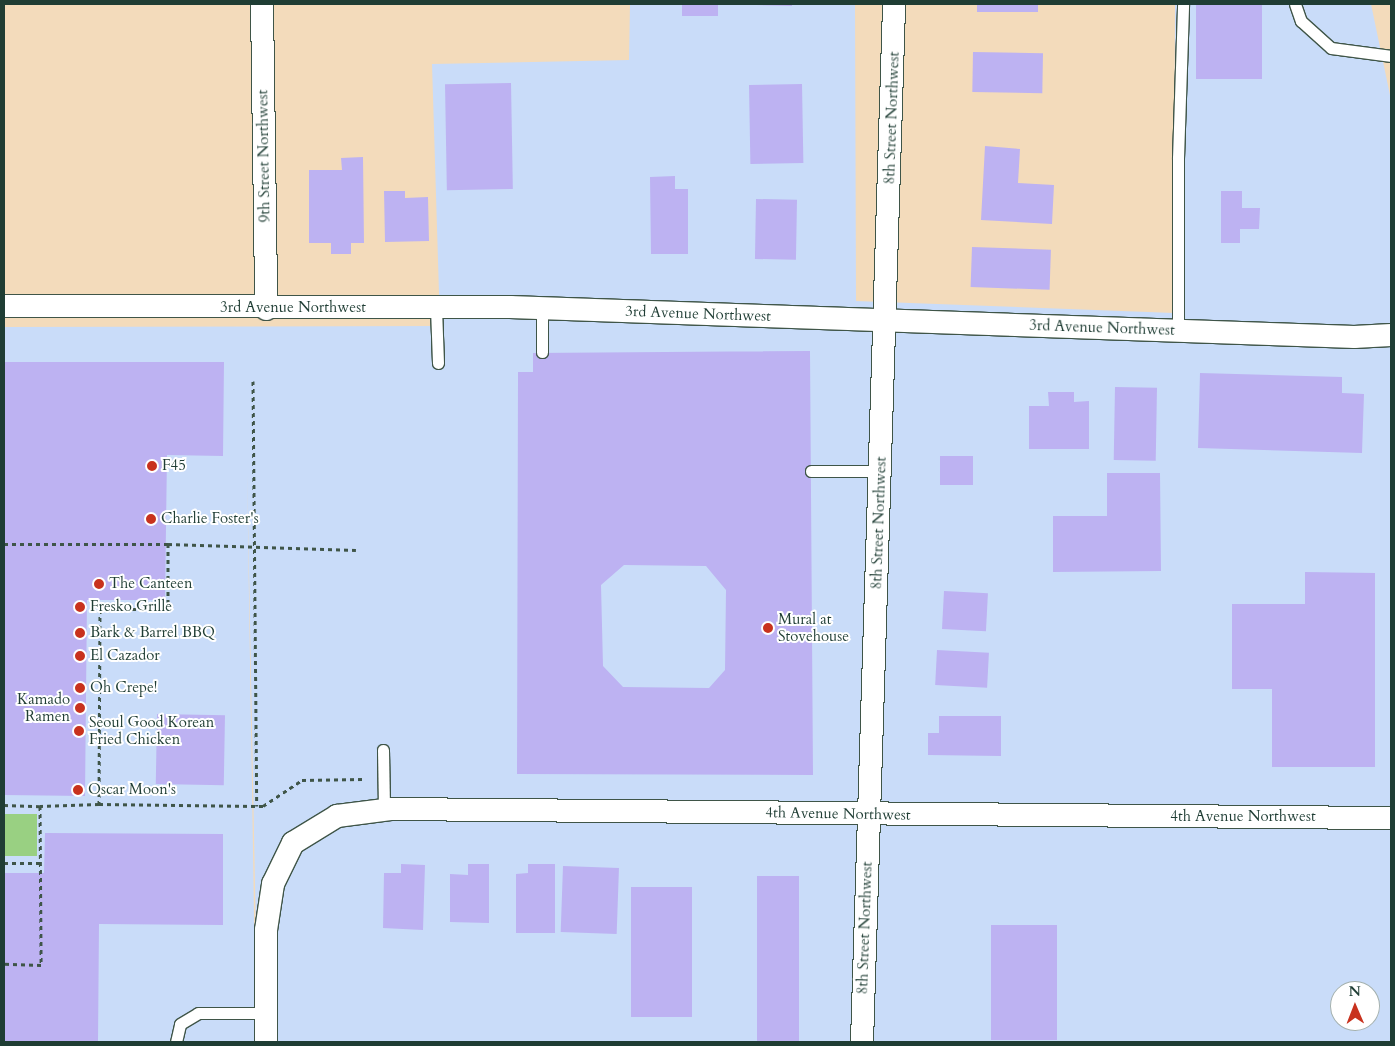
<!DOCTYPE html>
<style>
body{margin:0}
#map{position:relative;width:1395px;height:1046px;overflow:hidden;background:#f3dbbb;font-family:Cardo,serif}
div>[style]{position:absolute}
.built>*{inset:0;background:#c9dcf9}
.green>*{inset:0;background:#99d082;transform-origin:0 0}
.building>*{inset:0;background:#bdb2f2;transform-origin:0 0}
.path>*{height:3px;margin-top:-1.5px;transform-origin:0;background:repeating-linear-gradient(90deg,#3f5548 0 4px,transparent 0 8px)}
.roads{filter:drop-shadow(1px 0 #3f5548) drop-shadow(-1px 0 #3f5548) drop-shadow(0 1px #3f5548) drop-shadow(0 -1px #3f5548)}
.lane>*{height:11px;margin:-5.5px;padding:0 5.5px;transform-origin:5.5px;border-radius:5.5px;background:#fff}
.street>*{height:22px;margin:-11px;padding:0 11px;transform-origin:11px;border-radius:11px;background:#fff}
.dots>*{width:14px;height:14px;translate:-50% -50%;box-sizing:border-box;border:2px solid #fff;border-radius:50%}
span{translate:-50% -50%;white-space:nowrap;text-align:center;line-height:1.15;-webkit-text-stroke:4px #fff;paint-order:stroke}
.street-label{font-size:15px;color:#1f3d34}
.poi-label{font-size:15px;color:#1f3d34}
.left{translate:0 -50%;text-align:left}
.right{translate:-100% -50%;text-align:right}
.frame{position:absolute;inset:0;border:5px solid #1f3d34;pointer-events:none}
.north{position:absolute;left:1330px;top:981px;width:50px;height:50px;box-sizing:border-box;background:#fff;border:1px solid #a5b1ae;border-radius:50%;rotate:359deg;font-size:14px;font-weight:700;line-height:20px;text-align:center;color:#1f3d34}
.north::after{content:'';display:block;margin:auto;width:18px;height:22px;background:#c8321e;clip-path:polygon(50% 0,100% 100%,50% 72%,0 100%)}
</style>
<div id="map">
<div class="built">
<div style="clip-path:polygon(evenodd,630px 4px,855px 4px,856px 301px,1174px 313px,1175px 4px,1371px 4px,1391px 100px,1391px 1042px,258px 1042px,247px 469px,256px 1042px,4px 1042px,4px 327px,440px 326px,432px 64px,629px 60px,630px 4px,1340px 991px,1370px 991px,1370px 1021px,1340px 1021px,1340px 991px)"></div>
</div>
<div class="green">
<div style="left:4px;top:814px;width:33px;height:42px"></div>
</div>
<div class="building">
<div style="left:682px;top:4px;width:36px;height:12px"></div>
<div style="clip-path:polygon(756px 4px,792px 4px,792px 6px,756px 5px)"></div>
<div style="left:977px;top:4px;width:61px;height:8px"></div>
<div style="left:1196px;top:4px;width:66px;height:75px"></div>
<div style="left:973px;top:52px;width:70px;height:40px;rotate:1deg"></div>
<div style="left:511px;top:83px;width:106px;height:66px;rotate:89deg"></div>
<div style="left:802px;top:84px;width:79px;height:53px;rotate:89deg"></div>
<div style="clip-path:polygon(985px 146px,1020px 149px,1018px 183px,1054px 185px,1052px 224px,981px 220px)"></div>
<div style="clip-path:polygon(363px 157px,364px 243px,351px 243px,351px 254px,331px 254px,331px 243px,309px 243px,309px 170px,342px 170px,341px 158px)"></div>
<div style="clip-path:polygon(675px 176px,675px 189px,688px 189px,688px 254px,651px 254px,650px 177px)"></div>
<div style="clip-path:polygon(384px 191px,405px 191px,405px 198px,428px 197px,429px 241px,385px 242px)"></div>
<div style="clip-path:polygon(1221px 191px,1242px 191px,1242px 208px,1260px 208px,1259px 229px,1240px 229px,1240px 243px,1221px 243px)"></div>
<div style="left:756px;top:199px;width:41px;height:60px;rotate:1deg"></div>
<div style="left:972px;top:247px;width:79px;height:40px;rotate:2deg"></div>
<div style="clip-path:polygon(evenodd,810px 351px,813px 775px,517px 774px,518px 372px,533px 372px,533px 353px,810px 351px,624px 565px,706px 566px,726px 590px,725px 670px,709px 688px,623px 687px,603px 666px,601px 585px,624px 565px)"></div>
<div style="clip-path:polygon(4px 362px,224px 362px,223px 456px,167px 455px,165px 600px,87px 600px,85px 796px,4px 795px)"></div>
<div style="clip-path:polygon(1200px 373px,1342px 377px,1342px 393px,1364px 394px,1362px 453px,1198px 448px)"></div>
<div style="left:1115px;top:387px;width:42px;height:73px;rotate:1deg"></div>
<div style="clip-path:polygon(1048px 392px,1074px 392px,1074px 402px,1089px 401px,1089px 449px,1029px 449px,1029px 406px,1049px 406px)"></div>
<div style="left:940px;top:456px;width:33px;height:29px"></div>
<div style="clip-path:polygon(1107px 473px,1160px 473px,1161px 571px,1053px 572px,1053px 516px,1107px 516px)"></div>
<div style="clip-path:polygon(1305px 572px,1375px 573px,1375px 767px,1272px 767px,1272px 689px,1232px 689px,1232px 604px,1305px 604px)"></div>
<div style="left:944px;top:591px;width:44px;height:38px;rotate:3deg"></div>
<div style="left:937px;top:650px;width:52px;height:35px;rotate:3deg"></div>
<div style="left:157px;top:714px;width:68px;height:70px;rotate:1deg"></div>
<div style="clip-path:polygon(939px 716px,1001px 716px,1001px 756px,928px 755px,928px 733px,939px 733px)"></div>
<div style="clip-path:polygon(45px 833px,223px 834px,223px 925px,99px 924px,98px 1042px,4px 1042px,4px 873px,44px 873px)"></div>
<div style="clip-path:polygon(401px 864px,425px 865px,423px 930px,383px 928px,384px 873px,401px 873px)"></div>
<div style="clip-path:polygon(468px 864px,489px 864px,489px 923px,450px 922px,450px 874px,468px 875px)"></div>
<div style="clip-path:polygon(528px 864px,555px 864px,555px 933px,516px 933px,516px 874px,528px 873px)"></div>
<div style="left:563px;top:866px;width:56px;height:66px;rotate:2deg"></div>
<div style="left:757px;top:876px;width:42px;height:165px"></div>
<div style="left:631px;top:887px;width:61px;height:130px"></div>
<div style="left:991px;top:925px;width:66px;height:115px"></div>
</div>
<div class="path">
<div style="left:253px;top:381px;width:425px;rotate:89.5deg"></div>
<div style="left:4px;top:544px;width:164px"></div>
<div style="left:168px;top:544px;width:65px;rotate:90deg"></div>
<div style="left:168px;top:609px;width:68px;rotate:180deg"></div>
<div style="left:100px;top:609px;width:195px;rotate:90.3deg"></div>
<div style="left:99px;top:804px;width:59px;rotate:178.1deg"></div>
<div style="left:168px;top:544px;width:188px;rotate:1.8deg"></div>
<div style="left:99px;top:804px;width:164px;rotate:0.7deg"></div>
<div style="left:263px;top:806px;width:47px;rotate:-33.7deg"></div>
<div style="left:302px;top:780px;width:61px;rotate:-0.9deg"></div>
<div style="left:4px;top:805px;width:36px;rotate:2deg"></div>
<div style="left:40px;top:806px;width:159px;rotate:89.6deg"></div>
<div style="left:41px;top:965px;width:37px;rotate:-178deg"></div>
<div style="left:4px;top:863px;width:36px"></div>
</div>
<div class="roads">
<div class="lane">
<div style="left:1295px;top:4px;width:18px;rotate:71deg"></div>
<div style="left:1301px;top:21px;width:40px;rotate:42deg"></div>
<div style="left:1331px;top:48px;width:61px;rotate:7.6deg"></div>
<div style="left:436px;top:308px;width:55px;rotate:87.9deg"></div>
<div style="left:1178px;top:331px;width:173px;rotate:-90deg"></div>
<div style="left:1178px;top:158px;width:154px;rotate:-88.1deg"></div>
<div style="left:542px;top:352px;width:43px;rotate:-90deg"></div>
<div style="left:811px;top:471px;width:70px"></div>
<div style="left:383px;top:750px;width:60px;rotate:89deg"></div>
<div style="left:176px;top:1042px;width:18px;rotate:-77deg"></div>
<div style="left:180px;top:1024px;width:21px;rotate:-31deg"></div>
<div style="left:198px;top:1013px;width:68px"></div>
</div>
<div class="street">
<div style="left:262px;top:4px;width:305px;rotate:89.2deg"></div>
<div style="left:4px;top:306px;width:506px;rotate:0.11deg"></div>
<div style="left:510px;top:307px;width:845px;rotate:2.04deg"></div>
<div style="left:1354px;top:337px;width:37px;rotate:-3deg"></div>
<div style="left:266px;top:1042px;width:112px;rotate:-90deg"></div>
<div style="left:266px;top:930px;width:47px;rotate:-81.3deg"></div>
<div style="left:273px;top:884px;width:46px;rotate:-64deg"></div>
<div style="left:293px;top:843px;width:52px;rotate:-31.5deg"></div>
<div style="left:337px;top:816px;width:54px;rotate:-7.4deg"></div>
<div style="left:391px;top:809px;width:1000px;rotate:0.52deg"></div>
<div style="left:862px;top:1042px;width:1038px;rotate:-88.23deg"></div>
</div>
</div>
<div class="dots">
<div style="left:152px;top:466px;background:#c8321e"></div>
<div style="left:151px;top:519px;background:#c8321e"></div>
<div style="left:99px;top:584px;background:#c8321e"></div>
<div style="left:80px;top:607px;background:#c8321e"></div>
<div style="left:768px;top:628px;background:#c8321e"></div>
<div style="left:80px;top:633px;background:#c8321e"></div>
<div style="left:80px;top:656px;background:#c8321e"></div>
<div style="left:80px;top:688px;background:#c8321e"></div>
<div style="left:80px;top:708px;background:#c8321e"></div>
<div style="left:79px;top:731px;background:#c8321e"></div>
<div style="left:78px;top:790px;background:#c8321e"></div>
</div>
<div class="street-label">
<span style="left:892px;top:118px;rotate:-88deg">8th Street Northwest</span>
<span style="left:264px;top:156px;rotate:-91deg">9th Street Northwest</span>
<span style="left:293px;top:308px">3rd Avenue Northwest</span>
<span style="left:698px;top:314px;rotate:2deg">3rd Avenue Northwest</span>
<span style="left:1102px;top:328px;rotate:2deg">3rd Avenue Northwest</span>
<span style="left:879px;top:523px;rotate:-88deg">8th Street Northwest</span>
<span style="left:838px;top:814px;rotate:1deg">4th Avenue Northwest</span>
<span style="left:1243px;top:817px">4th Avenue Northwest</span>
<span style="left:865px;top:928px;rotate:-88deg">8th Street Northwest</span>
</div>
<div class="poi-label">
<span class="left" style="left:162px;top:466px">F45</span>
<span class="left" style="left:161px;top:519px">Charlie Foster's</span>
<span class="left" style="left:109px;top:584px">The Canteen</span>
<span class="left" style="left:90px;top:607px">Fresko Grille</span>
<span class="left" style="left:778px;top:628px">Mural at<br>Stovehouse</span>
<span class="left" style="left:90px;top:633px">Bark &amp; Barrel BBQ</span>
<span class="left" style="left:90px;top:656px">El Cazador</span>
<span class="left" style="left:90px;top:688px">Oh Crepe!</span>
<span class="right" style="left:70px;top:708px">Kamado<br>Ramen</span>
<span class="left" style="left:89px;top:731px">Seoul Good Korean<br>Fried Chicken</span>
<span class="left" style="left:88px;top:790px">Oscar Moon's</span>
</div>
<div class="frame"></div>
<div class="north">N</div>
</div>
